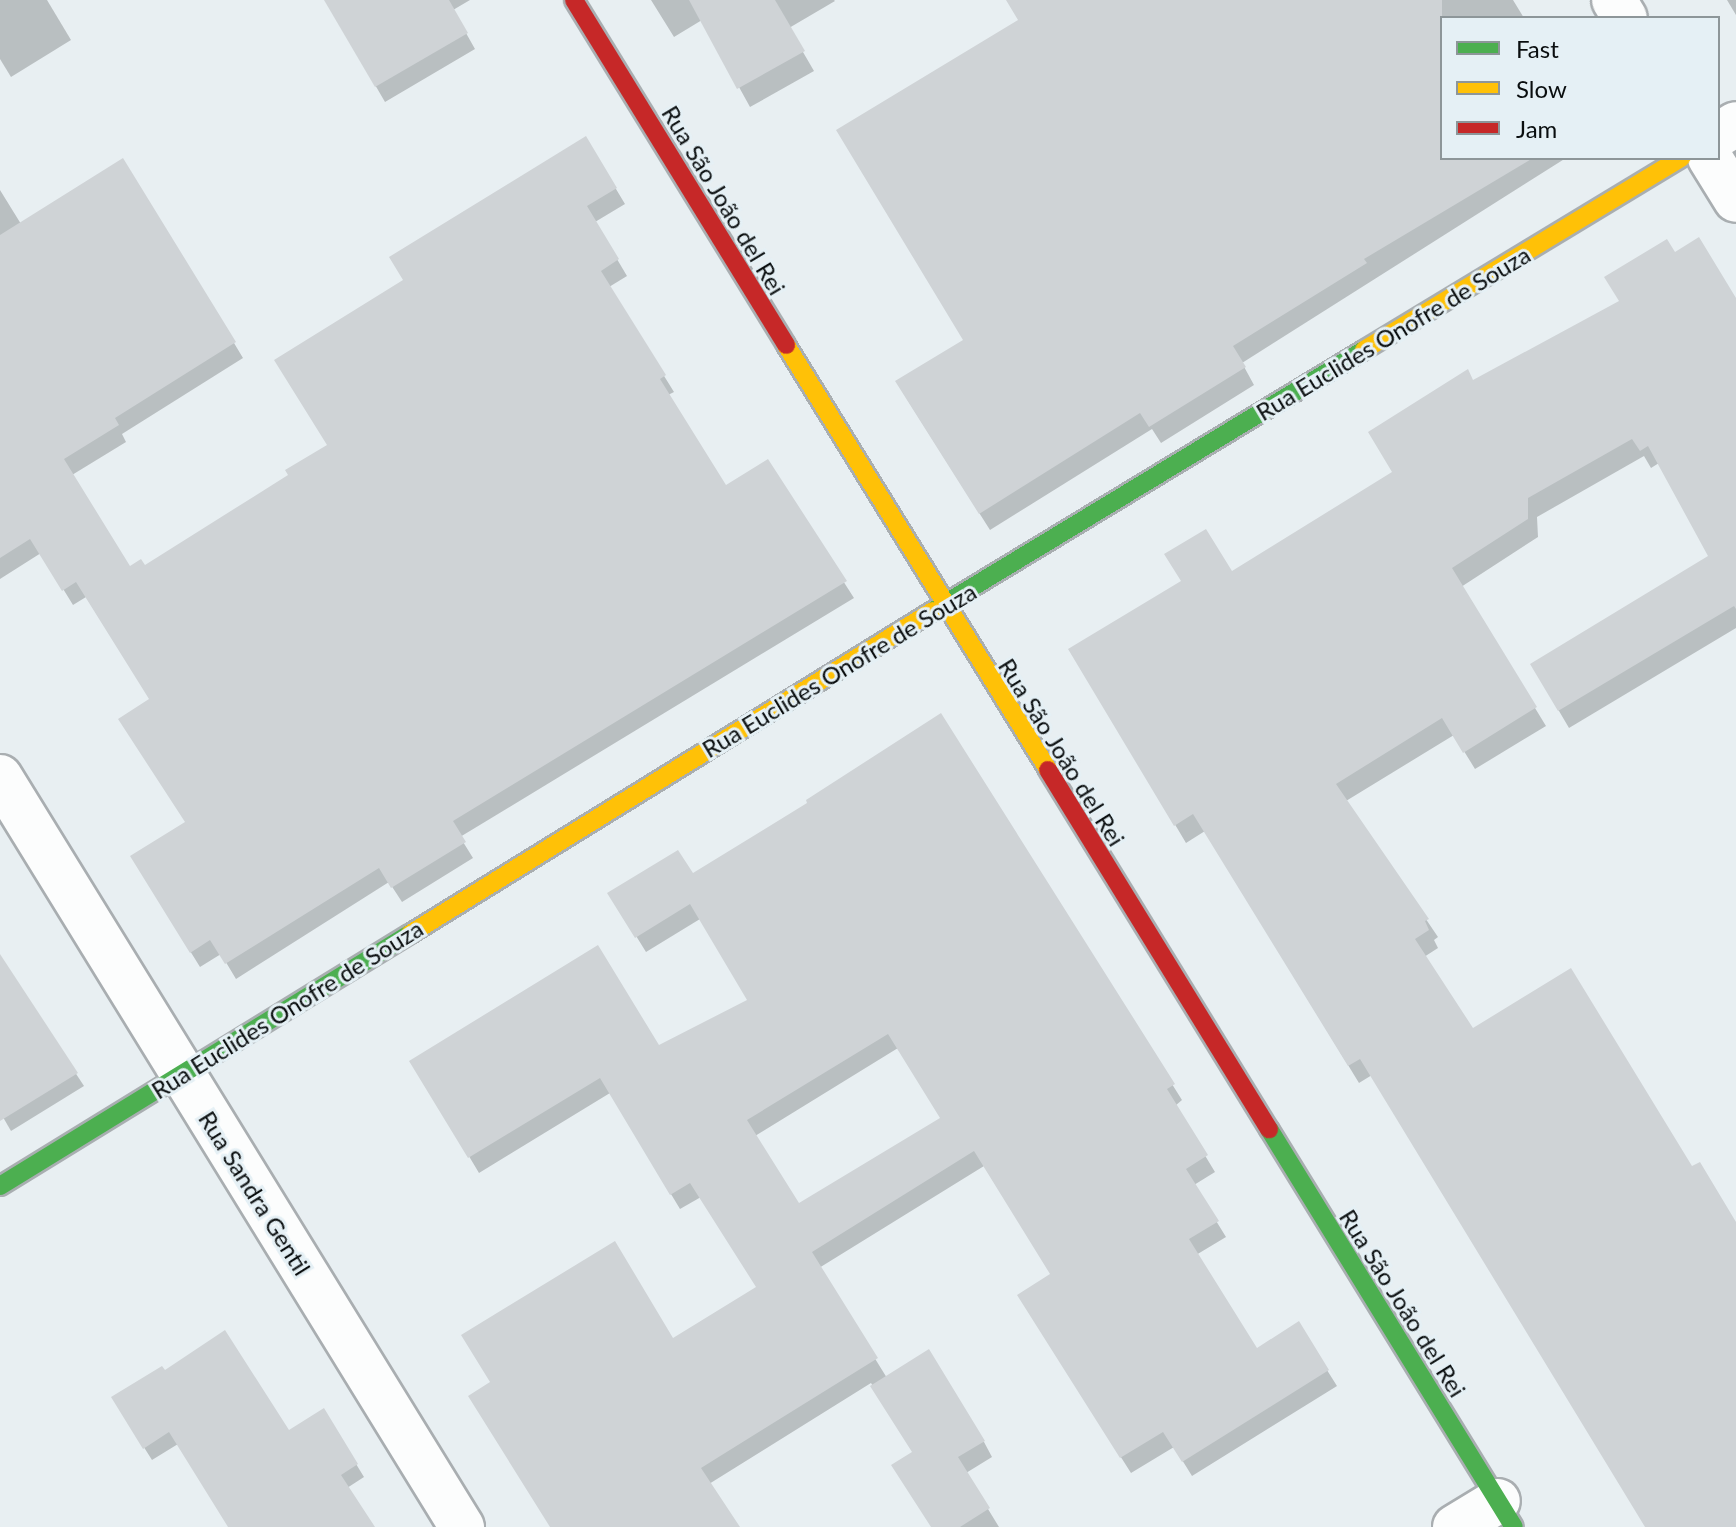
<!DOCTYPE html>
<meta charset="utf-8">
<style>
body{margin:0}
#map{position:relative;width:1736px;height:1527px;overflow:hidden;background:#e8eff2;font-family:Lato,sans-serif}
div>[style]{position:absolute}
.shadow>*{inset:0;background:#0003}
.building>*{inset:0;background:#cfd3d6}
.roads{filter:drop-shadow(2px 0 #a9aeb1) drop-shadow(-2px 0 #a9aeb1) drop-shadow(0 2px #a9aeb1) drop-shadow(0 -2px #a9aeb1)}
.street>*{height:44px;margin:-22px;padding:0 22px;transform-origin:22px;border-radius:22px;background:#fcfdfd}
.fast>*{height:18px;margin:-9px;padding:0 9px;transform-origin:9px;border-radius:9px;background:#4caf50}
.slow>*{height:18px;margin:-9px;padding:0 9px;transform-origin:9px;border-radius:9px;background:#ffc107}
.jam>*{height:18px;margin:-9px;padding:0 9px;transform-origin:9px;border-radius:9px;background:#c62828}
span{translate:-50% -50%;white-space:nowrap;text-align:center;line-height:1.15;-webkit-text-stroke:6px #e5f0f5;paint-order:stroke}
.street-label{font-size:24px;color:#0a0e0f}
.legend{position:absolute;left:1440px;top:16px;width:280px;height:144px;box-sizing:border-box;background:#e5f0f5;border:2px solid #8d9699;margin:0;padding:10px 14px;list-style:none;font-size:24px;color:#0a0e0f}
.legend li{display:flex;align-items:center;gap:16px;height:40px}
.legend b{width:40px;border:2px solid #8d9699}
</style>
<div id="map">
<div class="shadow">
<div style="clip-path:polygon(0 0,47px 0,71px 40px,11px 77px,0 59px)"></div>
<div style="clip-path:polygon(335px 0,470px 0,453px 10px,475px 49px,385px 102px,328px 4px)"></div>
<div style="clip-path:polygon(651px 0,834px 0,835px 1px,789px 28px,814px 71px,750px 107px,702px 20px,674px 37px)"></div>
<div style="clip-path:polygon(1007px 0,1513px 0,1524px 18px,1442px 18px,1442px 158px,1566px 158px,1242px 363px,1254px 385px,1161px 443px,1152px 429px,990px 530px,907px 399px,966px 341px,1020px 21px)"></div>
<div style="clip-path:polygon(1727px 0,1736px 0,1736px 15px)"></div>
<div style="clip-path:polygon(586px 139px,625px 204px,595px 222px,627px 276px,609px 287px,674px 392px,668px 395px,725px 488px,767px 462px,854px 598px,460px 837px,473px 858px,402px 902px,389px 882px,236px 979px,221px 954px,200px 967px,141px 872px,187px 823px,151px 700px,86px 597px,73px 605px,41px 553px,0 579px,0 190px,21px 224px,234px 343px,243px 358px,122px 434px,126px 442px,72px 475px,129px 568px,144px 568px,291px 476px,329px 446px,406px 281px)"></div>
<div style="clip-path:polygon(1674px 255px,1736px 302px,1736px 628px,1569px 728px,1532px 665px,1710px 557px,1659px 463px,1651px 468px,1644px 456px,1537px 517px,1538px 537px,1461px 587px,1546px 726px,1475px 769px,1454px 735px,1346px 801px,1438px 937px,1434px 940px,1438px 948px,1424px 957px,1473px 1031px,1691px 1169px,1736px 1225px,1736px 1527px,1647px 1527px,1372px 1075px,1359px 1083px,1205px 831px,1186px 843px,1071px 650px,1231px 574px,1394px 473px,1473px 382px,1622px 302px)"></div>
<div style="clip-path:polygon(evenodd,941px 716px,1182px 1100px,1175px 1106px,1215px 1172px,1194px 1185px,1226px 1237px,1196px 1255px,1256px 1350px,1298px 1324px,1337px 1386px,1192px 1476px,1174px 1447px,1131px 1473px,1028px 1311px,1052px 1275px,984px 1166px,819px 1268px,887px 1378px,984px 1442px,992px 1457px,966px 1473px,999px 1527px,932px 1527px,914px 1453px,871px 1383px,709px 1484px,737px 1527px,551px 1527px,672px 1341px,758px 1288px,701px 1197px,680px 1209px,610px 1093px,479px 1173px,412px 1061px,658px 1047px,750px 1001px,700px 919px,646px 952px,610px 894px,692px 876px,810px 804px,941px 716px,898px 1048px,942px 1118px,798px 1206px,755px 1136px,898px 1048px)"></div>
<div style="clip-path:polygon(0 958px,84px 1086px,11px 1131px,0 1112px)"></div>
<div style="clip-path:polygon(323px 1410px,364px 1477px,347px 1488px,373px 1527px,230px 1527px,178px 1444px,152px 1460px,121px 1411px,288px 1433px)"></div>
</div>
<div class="building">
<div style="clip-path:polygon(324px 0,449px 0,468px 33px,375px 87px)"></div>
<div style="clip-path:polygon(689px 0,775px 0,805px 51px,737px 89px)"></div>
<div style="clip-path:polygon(1006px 0,1442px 0,1442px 158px,1533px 158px,1364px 259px,1367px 263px,1233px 346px,1246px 367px,1149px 427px,1140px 413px,979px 514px,895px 381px,963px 340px,836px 130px,1018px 20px)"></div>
<div style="clip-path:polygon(586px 136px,617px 188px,587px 206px,619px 259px,601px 271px,666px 375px,660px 379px,726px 485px,768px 459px,847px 581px,453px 821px,466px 842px,391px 888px,379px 868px,225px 964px,210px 940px,190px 953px,130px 856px,185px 822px,118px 719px,149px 699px,76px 582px,62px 591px,30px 539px,0 558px,0 235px,123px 158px,236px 342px,115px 418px,119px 425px,64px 459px,130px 566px,141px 559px,145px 565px,288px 475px,285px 470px,327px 445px,274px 360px,403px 280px,389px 257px)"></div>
<div style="clip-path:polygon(1699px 237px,1736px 298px,1736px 609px,1734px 606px,1558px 711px,1530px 664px,1708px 556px,1648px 446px,1640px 451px,1632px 439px,1528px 498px,1528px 519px,1452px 568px,1537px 707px,1463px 753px,1442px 718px,1336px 784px,1429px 919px,1425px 921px,1429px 930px,1415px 939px,1473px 1028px,1571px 968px,1692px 1166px,1700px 1162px,1736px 1222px,1736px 1527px,1645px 1527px,1360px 1059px,1348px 1066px,1193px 814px,1174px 826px,1068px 649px,1181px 581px,1164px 554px,1206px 529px,1232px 571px,1392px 472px,1368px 432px,1468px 369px,1473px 380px,1619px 301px,1604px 277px,1667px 239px,1675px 252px)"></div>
<div style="clip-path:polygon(evenodd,941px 713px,1175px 1084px,1167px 1089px,1208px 1155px,1186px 1169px,1219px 1221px,1189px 1239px,1257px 1348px,1299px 1321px,1329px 1370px,1182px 1462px,1163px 1432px,1120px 1458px,1017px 1295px,1050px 1274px,974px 1151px,812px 1252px,878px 1358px,701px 1468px,740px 1527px,550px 1527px,468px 1396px,490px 1382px,461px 1335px,615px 1241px,673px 1338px,756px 1287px,690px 1183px,670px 1195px,600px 1078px,468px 1158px,409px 1061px,598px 945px,659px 1045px,747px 1000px,690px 904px,635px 938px,607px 893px,678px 850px,693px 873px,807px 803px,806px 800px,941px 713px,888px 1034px,940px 1118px,799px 1203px,747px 1120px,888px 1034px)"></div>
<div style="clip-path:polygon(0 954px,78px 1073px,0 1121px)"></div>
<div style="clip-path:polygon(225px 1330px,289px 1430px,324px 1408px,358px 1464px,341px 1475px,375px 1527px,228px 1527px,169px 1432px,143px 1449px,111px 1397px,162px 1366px,165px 1370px)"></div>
<div style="clip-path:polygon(929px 1349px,985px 1441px,958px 1457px,990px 1508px,960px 1527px,931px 1527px,891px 1465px,912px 1452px,870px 1386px)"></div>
</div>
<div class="roads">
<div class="street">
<div style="left:1614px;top:0;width:21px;rotate:59deg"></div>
<div style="left:1718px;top:135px;width:21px;rotate:-31deg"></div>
<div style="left:1710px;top:158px;width:49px;rotate:58.2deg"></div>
<div style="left:0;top:777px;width:881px;rotate:58.37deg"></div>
<div style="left:1455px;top:1527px;width:50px;rotate:-31.2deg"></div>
</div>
<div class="fast">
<div style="left:933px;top:611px;width:504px;rotate:-31.2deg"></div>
<div style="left:1269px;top:1129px;width:467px;rotate:58.4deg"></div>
<div style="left:0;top:1186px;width:481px;rotate:-31.6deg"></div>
</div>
<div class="slow">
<div style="left:786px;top:345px;width:499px;rotate:58.3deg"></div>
<div style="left:1364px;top:350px;width:371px;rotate:-31.2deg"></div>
<div style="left:410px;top:934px;width:615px;rotate:-31.7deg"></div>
</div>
<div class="jam">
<div style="left:574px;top:0;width:405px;rotate:58.4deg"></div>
<div style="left:1048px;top:770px;width:422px;rotate:58.4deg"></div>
</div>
</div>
<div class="street-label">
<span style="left:724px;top:200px;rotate:59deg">Rua São João del Rei</span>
<span style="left:1393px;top:333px;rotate:-31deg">Rua Euclides Onofre de Souza</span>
<span style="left:839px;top:670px;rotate:-31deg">Rua Euclides Onofre de Souza</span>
<span style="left:1062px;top:752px;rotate:58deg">Rua São João del Rei</span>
<span style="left:287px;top:1009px;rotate:-32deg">Rua Euclides Onofre de Souza</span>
<span style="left:255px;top:1193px;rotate:58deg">Rua Sandra Gentil</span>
<span style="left:1403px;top:1303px;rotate:58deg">Rua São João del Rei</span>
</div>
<ul class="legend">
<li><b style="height:10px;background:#4caf50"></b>Fast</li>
<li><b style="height:10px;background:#ffc107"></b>Slow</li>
<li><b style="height:10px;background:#c62828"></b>Jam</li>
</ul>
</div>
